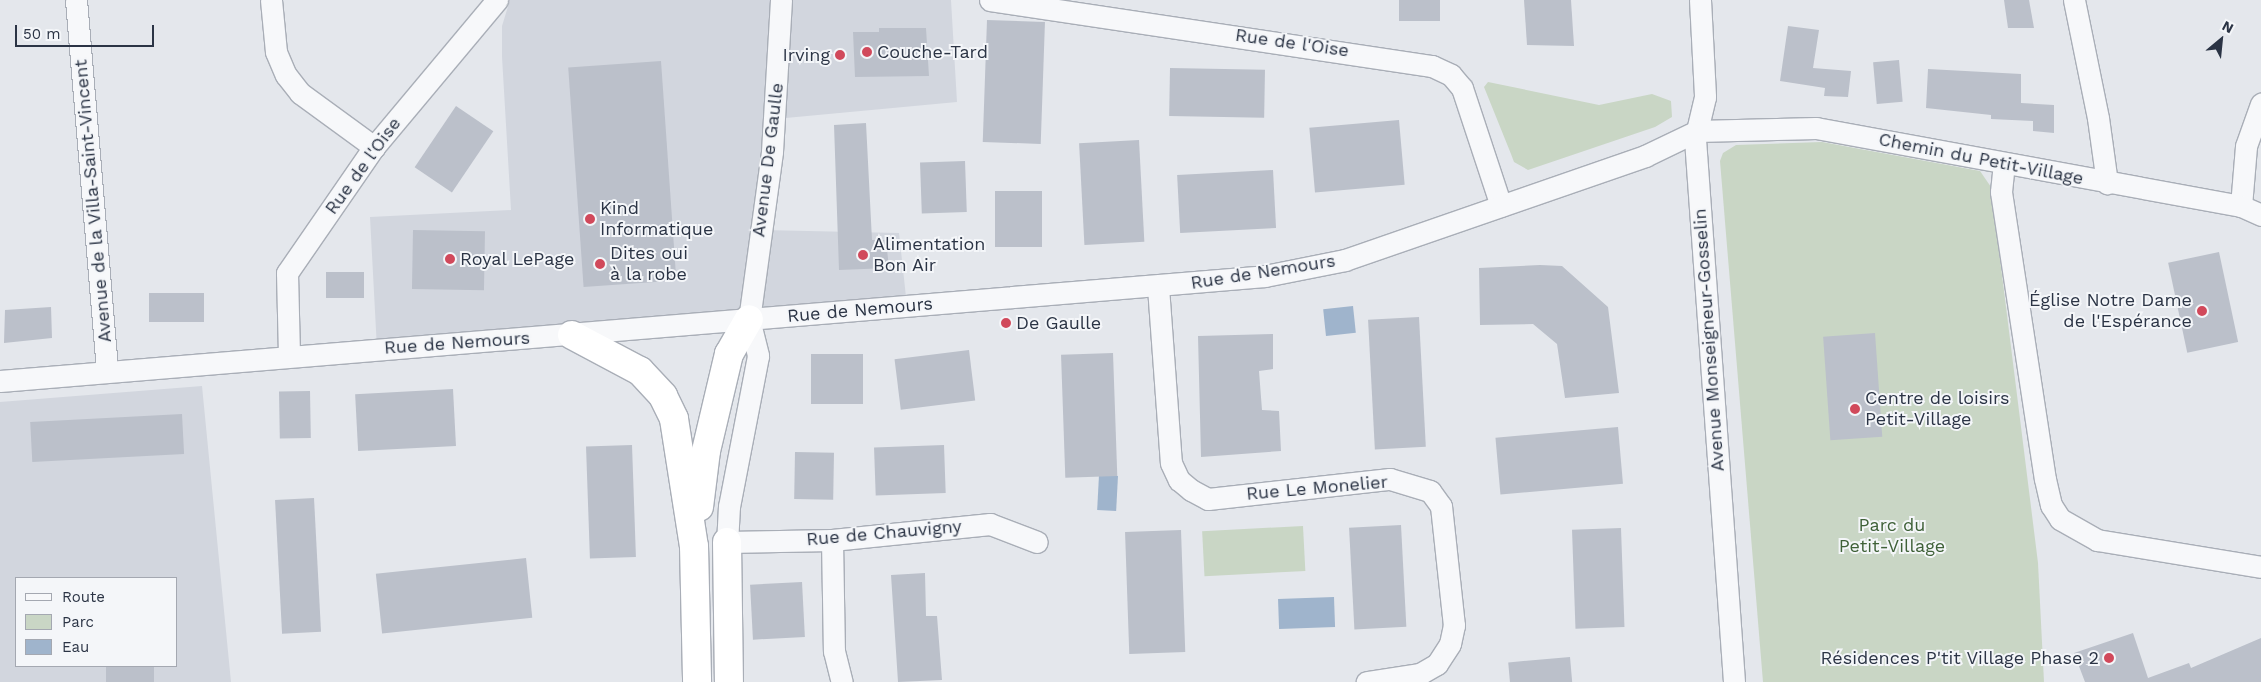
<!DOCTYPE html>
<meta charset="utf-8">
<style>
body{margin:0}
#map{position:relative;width:2261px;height:682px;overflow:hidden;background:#e4e7ec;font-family:"Work Sans",sans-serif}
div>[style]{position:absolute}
.built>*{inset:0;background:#d2d6de}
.green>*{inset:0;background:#c9d6c5;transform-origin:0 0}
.water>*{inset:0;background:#9fb4cc;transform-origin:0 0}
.building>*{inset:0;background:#bbc0ca;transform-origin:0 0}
.roads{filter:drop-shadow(1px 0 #a9aeb7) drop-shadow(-1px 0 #a9aeb7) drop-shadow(0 1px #a9aeb7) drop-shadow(0 -1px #a9aeb7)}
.minor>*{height:21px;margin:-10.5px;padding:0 10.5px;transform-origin:10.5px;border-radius:10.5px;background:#f7f8fa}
.highway>*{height:28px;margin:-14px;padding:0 14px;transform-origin:14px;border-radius:14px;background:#fff}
.dots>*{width:14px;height:14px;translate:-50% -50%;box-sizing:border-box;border:2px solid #f4f6f9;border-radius:50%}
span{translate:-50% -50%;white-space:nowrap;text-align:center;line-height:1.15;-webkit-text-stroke:4px #f4f6f9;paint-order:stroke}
.street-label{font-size:18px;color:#2b3445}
.poi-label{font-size:18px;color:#2b3445}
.left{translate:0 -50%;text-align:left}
.right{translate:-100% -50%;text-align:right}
.park-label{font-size:18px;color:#3f6138}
.legend{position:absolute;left:15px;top:577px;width:162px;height:90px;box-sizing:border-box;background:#f4f6f9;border:1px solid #a4a8b1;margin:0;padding:6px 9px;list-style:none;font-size:15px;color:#2b3445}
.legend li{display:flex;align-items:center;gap:10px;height:25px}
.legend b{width:25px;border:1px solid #a4a8b1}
.north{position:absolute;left:2196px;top:15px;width:50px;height:50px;-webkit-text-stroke:4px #f4f6f9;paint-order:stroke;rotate:28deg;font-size:14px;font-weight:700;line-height:20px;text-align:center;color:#2b3445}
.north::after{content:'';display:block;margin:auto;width:18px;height:22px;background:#2b3445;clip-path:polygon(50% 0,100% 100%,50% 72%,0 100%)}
.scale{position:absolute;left:15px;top:25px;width:139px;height:22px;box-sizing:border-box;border:2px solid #2b3445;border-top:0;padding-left:6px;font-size:15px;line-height:18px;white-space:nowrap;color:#2b3445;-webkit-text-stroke:4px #f4f6f9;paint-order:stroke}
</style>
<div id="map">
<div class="built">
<div style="clip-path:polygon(510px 0,951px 0,957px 102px,775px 119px,761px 230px,899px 233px,907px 306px,377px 349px,370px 217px,511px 210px,502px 57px,502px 26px)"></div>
<div style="clip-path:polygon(evenodd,202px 386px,231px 682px,0 682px,0 402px,202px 386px,16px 578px,176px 578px,176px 666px,16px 666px,16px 578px)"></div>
</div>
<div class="green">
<div style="clip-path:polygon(1488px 82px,1599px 105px,1652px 94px,1671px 101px,1672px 117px,1655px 127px,1528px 170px,1514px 162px,1511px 154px,1484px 87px)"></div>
<div style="clip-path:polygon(1822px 142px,1980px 171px,1991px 187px,2038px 563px,2044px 682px,1763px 682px,1720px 161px,1723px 153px,1736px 145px)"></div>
<div style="left:1303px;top:526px;width:45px;height:101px;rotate:87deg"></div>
</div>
<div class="water">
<div style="left:1353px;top:306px;width:27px;height:30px;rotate:84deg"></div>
<div style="left:1099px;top:475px;width:19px;height:35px;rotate:3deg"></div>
<div style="left:1334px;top:597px;width:30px;height:56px;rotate:88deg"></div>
</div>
<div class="building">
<div style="left:1399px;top:0;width:41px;height:21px"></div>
<div style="clip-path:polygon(1524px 0,1571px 0,1574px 46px,1527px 45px)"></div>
<div style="clip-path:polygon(2004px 0,2029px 0,2034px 28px,2008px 28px)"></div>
<div style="left:987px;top:20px;width:58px;height:122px;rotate:2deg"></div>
<div style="clip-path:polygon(1788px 26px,1819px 30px,1813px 68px,1851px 71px,1848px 97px,1824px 96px,1825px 88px,1780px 81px)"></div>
<div style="clip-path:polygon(879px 28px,926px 28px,929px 76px,855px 77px,853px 32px,879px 32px)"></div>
<div style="left:1899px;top:60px;width:42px;height:26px;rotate:85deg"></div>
<div style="left:661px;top:61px;width:220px;height:93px;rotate:86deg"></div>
<div style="left:1170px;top:68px;width:95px;height:48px;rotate:1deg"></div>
<div style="clip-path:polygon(1928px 69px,2021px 74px,2021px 103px,2054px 105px,2054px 133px,2033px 131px,2033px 121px,1991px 119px,1991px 115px,1926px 108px)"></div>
<div style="left:456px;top:106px;width:45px;height:74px;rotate:34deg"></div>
<div style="left:1399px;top:120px;width:65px;height:90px;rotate:85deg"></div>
<div style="clip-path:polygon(866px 123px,872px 240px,886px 240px,889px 268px,839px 270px,834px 125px)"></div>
<div style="left:1139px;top:140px;width:102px;height:60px;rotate:87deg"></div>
<div style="left:965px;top:161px;width:51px;height:45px;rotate:88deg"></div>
<div style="left:1273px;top:170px;width:58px;height:96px;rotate:87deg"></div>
<div style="left:995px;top:191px;width:47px;height:56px"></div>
<div style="left:413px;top:230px;width:72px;height:59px;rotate:1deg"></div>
<div style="left:2219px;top:252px;width:92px;height:52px;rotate:78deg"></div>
<div style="clip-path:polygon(1540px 265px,1562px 266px,1608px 307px,1619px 393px,1565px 398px,1557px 344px,1533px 324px,1480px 325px,1479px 268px)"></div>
<div style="left:364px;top:272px;width:26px;height:38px;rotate:90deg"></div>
<div style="left:149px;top:293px;width:55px;height:29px"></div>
<div style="clip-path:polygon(51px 307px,52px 338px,4px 343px,5px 310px)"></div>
<div style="left:1419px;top:317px;width:130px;height:51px;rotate:87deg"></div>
<div style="left:1875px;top:333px;width:104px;height:52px;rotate:86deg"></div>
<div style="clip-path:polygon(1273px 334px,1273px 369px,1259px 371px,1262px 410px,1279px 411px,1281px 451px,1201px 457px,1198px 336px)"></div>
<div style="left:969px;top:350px;width:51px;height:75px;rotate:83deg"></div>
<div style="left:1113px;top:353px;width:123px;height:52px;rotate:88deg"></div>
<div style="left:863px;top:354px;width:50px;height:52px;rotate:90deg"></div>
<div style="left:453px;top:389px;width:57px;height:98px;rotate:87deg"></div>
<div style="left:310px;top:391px;width:47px;height:31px;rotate:89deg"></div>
<div style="left:182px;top:414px;width:40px;height:152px;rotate:87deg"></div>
<div style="left:1618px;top:427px;width:57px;height:123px;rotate:85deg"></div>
<div style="left:632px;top:445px;width:112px;height:46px;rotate:88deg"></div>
<div style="left:944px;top:445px;width:48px;height:70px;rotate:88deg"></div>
<div style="left:795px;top:452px;width:39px;height:47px;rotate:1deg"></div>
<div style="left:314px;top:498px;width:134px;height:39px;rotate:87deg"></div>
<div style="left:1401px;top:525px;width:102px;height:52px;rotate:87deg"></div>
<div style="left:1621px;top:528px;width:99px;height:49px;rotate:88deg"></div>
<div style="left:1181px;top:530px;width:122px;height:56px;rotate:88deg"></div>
<div style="left:526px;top:558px;width:60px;height:151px;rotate:84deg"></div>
<div style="clip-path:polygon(925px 573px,926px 616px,937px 616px,942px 680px,898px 682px,891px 575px)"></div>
<div style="left:802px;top:582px;width:55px;height:52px;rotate:87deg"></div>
<div style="clip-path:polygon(2133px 633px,2148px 678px,2189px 663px,2191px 668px,2261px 638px,2261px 682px,2085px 682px,2074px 653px)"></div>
<div style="left:1570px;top:657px;width:25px;height:62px;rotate:85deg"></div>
<div style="left:106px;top:666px;width:48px;height:16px"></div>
</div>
<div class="roads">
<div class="minor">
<div style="left:76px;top:0;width:372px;rotate:85.2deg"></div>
<div style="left:271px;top:0;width:52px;rotate:84.5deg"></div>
<div style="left:276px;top:52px;width:25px;rotate:67deg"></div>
<div style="left:286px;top:75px;width:23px;rotate:52deg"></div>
<div style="left:300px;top:93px;width:92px;rotate:36.1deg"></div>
<div style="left:781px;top:0;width:152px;rotate:93.4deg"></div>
<div style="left:772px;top:152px;width:169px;rotate:97.8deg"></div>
<div style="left:749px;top:319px;width:38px;rotate:76deg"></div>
<div style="left:758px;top:356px;width:153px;rotate:100.9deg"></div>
<div style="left:729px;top:506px;width:36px;rotate:93deg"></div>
<div style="left:727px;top:542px;width:105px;rotate:-1.1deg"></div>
<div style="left:832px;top:540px;width:159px;rotate:-5.8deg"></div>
<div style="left:990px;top:524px;width:50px;rotate:21deg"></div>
<div style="left:990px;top:0;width:447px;rotate:8.5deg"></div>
<div style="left:1432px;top:66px;width:21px;rotate:25deg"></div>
<div style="left:1451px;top:75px;width:17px;rotate:50deg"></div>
<div style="left:1462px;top:88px;width:124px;rotate:71.7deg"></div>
<div style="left:1700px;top:0;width:97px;rotate:87deg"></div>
<div style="left:1705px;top:97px;width:43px;rotate:103.4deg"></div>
<div style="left:1695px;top:139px;width:544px;rotate:85.89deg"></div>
<div style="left:2074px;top:0;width:120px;rotate:78.5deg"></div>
<div style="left:2098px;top:118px;width:66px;rotate:82.1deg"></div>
<div style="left:2004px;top:163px;width:29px;rotate:96deg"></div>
<div style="left:2001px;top:192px;width:290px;rotate:81.3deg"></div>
<div style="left:2045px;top:479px;width:27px;rotate:77deg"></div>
<div style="left:2051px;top:505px;width:17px;rotate:57deg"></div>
<div style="left:2060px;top:519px;width:43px;rotate:29.6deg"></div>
<div style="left:2097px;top:540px;width:166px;rotate:9.3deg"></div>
<div style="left:2241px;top:206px;width:60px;rotate:-85.2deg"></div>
<div style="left:2246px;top:146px;width:45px;rotate:-70.3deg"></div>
<div style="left:1158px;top:287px;width:176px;rotate:85.8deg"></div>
<div style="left:1171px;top:463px;width:19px;rotate:65deg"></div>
<div style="left:1179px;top:480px;width:16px;rotate:40deg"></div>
<div style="left:1191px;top:490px;width:19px;rotate:28deg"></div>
<div style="left:1208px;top:499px;width:183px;rotate:-6.3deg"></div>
<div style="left:1390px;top:479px;width:42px;rotate:16.7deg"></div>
<div style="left:1430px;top:491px;width:19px;rotate:54deg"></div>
<div style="left:1441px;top:506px;width:120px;rotate:83.8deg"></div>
<div style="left:1454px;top:625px;width:19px;rotate:102deg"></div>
<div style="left:1450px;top:644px;width:24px;rotate:123deg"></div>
<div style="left:1437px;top:664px;width:20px;rotate:150deg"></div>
<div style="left:1420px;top:674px;width:54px;rotate:171.4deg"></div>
<div style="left:289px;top:355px;width:82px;rotate:-91.4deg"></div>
<div style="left:287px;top:273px;width:153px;rotate:-55.4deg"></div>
<div style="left:374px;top:147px;width:192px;rotate:-50.1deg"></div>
<div style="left:0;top:381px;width:1269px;rotate:-4.74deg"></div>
<div style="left:1265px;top:276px;width:82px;rotate:-11.3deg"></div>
<div style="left:1345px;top:260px;width:318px;rotate:-19.1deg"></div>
<div style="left:1645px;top:156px;width:58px;rotate:-25.7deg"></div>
<div style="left:1697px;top:131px;width:119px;rotate:-1.4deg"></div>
<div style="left:1816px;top:128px;width:432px;rotate:10.4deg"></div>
<div style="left:2241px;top:206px;width:22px;rotate:24deg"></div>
<div style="left:832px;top:540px;width:111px;rotate:89deg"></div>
<div style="left:834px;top:651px;width:32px;rotate:76deg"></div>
</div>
<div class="highway">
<div style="left:572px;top:335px;width:77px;rotate:27.9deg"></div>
<div style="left:640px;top:371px;width:34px;rotate:47deg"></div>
<div style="left:663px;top:396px;width:25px;rotate:64deg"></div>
<div style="left:674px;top:419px;width:129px;rotate:81.1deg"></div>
<div style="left:694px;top:546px;width:136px;rotate:88.7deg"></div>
<div style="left:699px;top:507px;width:56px;rotate:-82.9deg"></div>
<div style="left:706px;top:451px;width:100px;rotate:-76.7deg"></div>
<div style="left:729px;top:354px;width:40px;rotate:-60.3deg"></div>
<div style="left:727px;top:542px;width:140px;rotate:89.2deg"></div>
</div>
</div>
<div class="dots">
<div style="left:867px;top:52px;background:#d1495b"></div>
<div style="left:840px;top:55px;background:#d1495b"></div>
<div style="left:590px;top:219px;background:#d1495b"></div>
<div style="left:863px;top:255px;background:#d1495b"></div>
<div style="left:450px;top:259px;background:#d1495b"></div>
<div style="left:600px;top:264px;background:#d1495b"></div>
<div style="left:2202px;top:311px;background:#d1495b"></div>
<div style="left:1006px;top:323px;background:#d1495b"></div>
<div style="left:1855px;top:409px;background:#d1495b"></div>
<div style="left:2109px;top:658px;background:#d1495b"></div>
</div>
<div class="street-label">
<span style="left:1292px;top:43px;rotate:8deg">Rue de l'Oise</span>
<span style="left:1981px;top:159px;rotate:11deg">Chemin du Petit-Village</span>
<span style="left:768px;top:160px;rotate:-83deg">Avenue De Gaulle</span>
<span style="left:363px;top:166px;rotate:-54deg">Rue de l'Oise</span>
<span style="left:93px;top:201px;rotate:-95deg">Avenue de la Villa-Saint-Vincent</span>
<span style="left:1263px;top:272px;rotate:-9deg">Rue de Nemours</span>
<span style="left:860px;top:310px;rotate:-5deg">Rue de Nemours</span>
<span style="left:1709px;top:340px;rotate:-94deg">Avenue Monseigneur-Gosselin</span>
<span style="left:457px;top:343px;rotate:-4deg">Rue de Nemours</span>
<span style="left:1317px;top:488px;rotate:-5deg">Rue Le Monelier</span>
<span style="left:884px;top:533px;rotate:-5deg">Rue de Chauvigny</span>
</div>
<div class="poi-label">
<span class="left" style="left:877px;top:52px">Couche-Tard</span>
<span class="right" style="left:830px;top:55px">Irving</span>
<span class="left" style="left:600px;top:219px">Kind<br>Informatique</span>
<span class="left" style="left:873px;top:255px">Alimentation<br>Bon Air</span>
<span class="left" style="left:610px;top:264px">Dites oui<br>à la robe</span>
<span class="left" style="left:460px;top:259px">Royal LePage</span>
<span class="right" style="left:2192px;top:311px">Église Notre Dame<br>de l'Espérance</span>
<span class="left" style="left:1016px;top:323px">De Gaulle</span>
<span class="left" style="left:1865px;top:409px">Centre de loisirs<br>Petit-Village</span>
<span class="right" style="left:2099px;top:658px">Résidences P'tit Village Phase 2</span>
</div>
<div class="park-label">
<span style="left:1892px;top:536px">Parc du<br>Petit-Village</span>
</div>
<ul class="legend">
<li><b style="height:6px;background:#f7f8fa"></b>Route</li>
<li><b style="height:14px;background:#c9d6c5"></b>Parc</li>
<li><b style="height:14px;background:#9fb4cc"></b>Eau</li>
</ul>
<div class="north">N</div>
<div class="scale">50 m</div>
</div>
